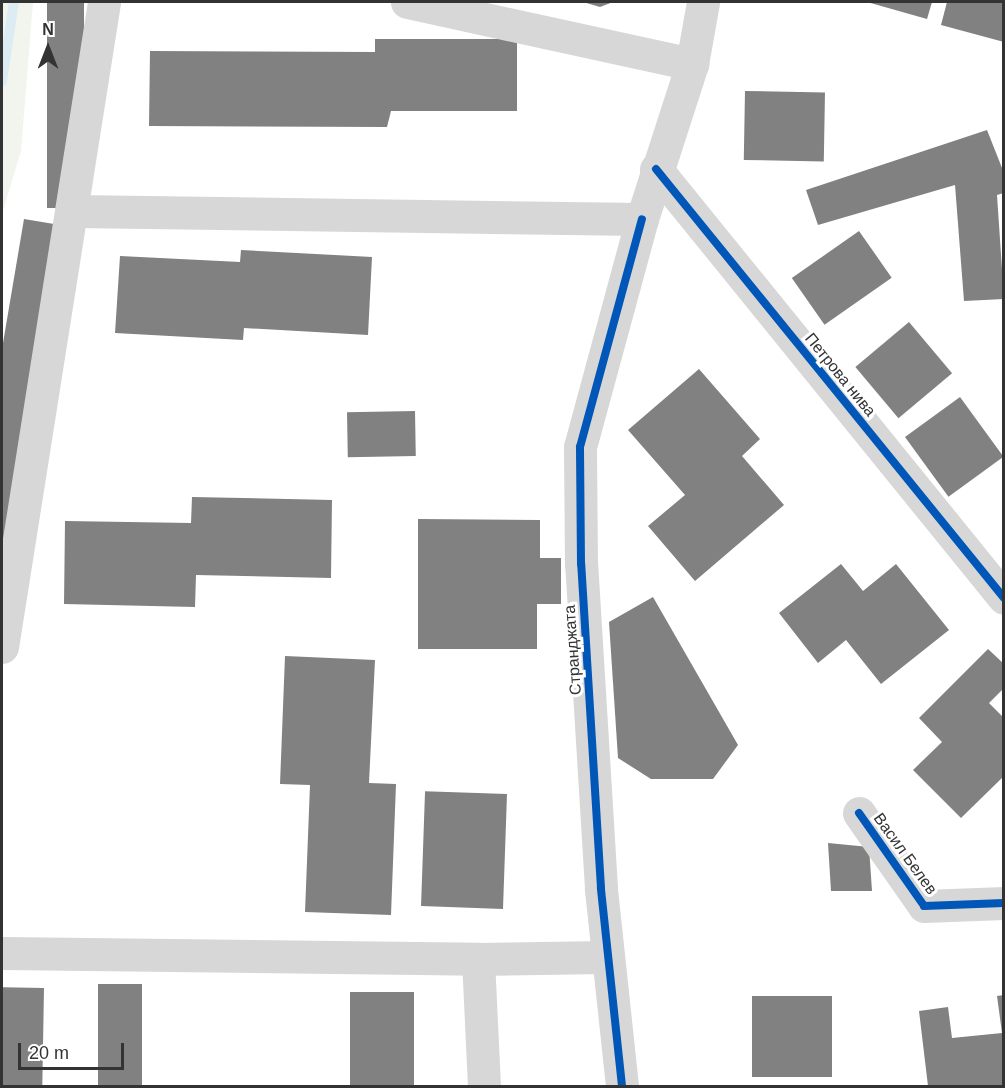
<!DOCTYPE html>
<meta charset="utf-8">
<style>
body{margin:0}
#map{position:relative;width:1005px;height:1088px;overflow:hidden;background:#fff;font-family:Helvetica,sans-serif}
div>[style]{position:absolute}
.green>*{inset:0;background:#f1f5ed}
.stream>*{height:10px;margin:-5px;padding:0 5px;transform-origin:5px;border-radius:5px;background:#ddebf3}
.building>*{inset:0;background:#818181;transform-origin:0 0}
.minor>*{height:33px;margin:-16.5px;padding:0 16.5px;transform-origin:16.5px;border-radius:16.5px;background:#d7d7d7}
.cycleway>*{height:8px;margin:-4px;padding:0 4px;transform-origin:4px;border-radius:4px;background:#0057b8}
span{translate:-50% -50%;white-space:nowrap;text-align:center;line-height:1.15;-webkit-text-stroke:6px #fff;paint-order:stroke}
.street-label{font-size:16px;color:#333}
.frame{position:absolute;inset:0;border:3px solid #333;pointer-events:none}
.north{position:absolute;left:18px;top:18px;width:60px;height:60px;-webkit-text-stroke:4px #fff;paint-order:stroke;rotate:0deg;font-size:16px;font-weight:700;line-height:24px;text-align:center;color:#333}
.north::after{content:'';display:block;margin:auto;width:21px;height:27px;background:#333;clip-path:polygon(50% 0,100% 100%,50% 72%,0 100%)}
.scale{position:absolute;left:18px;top:1043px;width:106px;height:27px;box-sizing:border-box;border:3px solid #333;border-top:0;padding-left:8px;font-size:18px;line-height:21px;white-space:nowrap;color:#333;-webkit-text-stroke:4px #fff;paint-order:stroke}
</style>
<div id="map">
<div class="green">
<div style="clip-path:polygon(2px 2px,33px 2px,21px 151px,2px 214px)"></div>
</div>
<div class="stream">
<div style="left:2px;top:81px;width:80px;rotate:-81.4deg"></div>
</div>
<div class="building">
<div style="left:47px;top:2px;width:37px;height:206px"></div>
<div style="clip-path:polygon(583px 2px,613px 2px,600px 7px)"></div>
<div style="clip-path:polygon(867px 2px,932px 2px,927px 19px)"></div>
<div style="clip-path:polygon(947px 2px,1004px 2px,1004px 42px,941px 25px)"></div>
<div style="clip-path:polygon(375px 39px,517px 39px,517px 111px,391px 111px,387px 127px,149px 126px,150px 51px,375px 52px)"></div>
<div style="left:745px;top:91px;width:80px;height:69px;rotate:1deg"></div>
<div style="clip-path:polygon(987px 130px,1004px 173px,1004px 193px,997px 195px,1004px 299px,964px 301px,955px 185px,818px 225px,806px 190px)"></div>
<div style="clip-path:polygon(24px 219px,60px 225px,2px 556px,2px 349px)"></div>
<div style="left:859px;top:231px;width:57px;height:82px;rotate:55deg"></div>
<div style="clip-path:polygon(241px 250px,372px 257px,368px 335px,244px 328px,243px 340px,115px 333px,120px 256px,240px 262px)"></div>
<div style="left:909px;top:322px;width:67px;height:70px;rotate:50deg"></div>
<div style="clip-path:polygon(699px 369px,760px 439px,742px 456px,784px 505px,695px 581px,648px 526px,685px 495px,628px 430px)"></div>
<div style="left:960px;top:397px;width:74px;height:68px;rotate:54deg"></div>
<div style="left:415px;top:411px;width:45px;height:68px;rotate:89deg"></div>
<div style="clip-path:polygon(192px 497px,332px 500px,331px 578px,196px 575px,195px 607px,64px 604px,65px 521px,191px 523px)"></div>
<div style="clip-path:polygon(418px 519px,540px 520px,540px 558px,561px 558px,561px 604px,537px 604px,537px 649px,418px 649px)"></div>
<div style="clip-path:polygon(841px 564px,863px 591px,896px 564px,949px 630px,881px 684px,846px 640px,818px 663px,779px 613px)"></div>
<div style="clip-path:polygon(653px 597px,738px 745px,713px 779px,651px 779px,618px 758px,609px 622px)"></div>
<div style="clip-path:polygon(988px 649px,1004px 664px,1004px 688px,989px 703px,1004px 718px,1004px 776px,961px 818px,913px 770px,942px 742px,919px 718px)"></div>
<div style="clip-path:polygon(285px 656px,375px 660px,369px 783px,396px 784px,391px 915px,305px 912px,310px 785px,280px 784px)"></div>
<div style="left:507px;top:794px;width:115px;height:82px;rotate:92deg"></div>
<div style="clip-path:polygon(828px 843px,869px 847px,872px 891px,831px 891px)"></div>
<div style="left:98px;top:984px;width:44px;height:102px"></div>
<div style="left:44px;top:988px;width:98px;height:41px;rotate:91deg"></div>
<div style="left:350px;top:992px;width:64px;height:94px"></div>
<div style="clip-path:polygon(1004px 995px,1004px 1086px,928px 1086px,919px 1011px,948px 1007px,952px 1038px,1002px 1033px,997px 996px)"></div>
<div style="left:752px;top:996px;width:80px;height:81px"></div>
</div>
<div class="minor">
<div style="left:407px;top:2px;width:292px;rotate:12.3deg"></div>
<div style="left:656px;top:169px;width:552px;rotate:50.95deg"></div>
<div style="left:74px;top:211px;width:568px;rotate:0.81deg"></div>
<div style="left:2px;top:647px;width:653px;rotate:-81.01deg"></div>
<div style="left:859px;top:813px;width:113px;rotate:55deg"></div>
<div style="left:924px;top:906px;width:80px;rotate:-2.1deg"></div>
<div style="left:2px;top:953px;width:476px;rotate:0.7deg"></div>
<div style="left:478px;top:959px;width:127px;rotate:87.3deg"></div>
<div style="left:478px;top:959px;width:128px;rotate:-0.9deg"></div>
<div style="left:622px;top:1086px;width:199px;rotate:-96.1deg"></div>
<div style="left:601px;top:888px;width:325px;rotate:-93.5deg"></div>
<div style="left:581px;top:564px;width:117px;rotate:-90.5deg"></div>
<div style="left:580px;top:447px;width:236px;rotate:-74.8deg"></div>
<div style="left:642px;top:219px;width:163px;rotate:-72.1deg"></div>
<div style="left:692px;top:64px;width:63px;rotate:-79.9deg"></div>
</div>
<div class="cycleway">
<div style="left:656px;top:169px;width:552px;rotate:50.95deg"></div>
<div style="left:859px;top:813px;width:113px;rotate:55deg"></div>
<div style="left:924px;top:906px;width:80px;rotate:-2.1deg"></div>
<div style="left:622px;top:1086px;width:199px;rotate:-96.1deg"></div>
<div style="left:601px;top:888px;width:325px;rotate:-93.5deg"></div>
<div style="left:581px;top:564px;width:117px;rotate:-90.5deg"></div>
<div style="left:580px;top:447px;width:236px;rotate:-74.8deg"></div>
</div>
<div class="street-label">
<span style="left:840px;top:375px;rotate:51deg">Петрова нива</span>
<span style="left:573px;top:650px;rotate:-94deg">Странджата</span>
<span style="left:905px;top:854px;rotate:54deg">Васил Белев</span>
</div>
<div class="frame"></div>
<div class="north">N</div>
<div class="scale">20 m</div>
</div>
